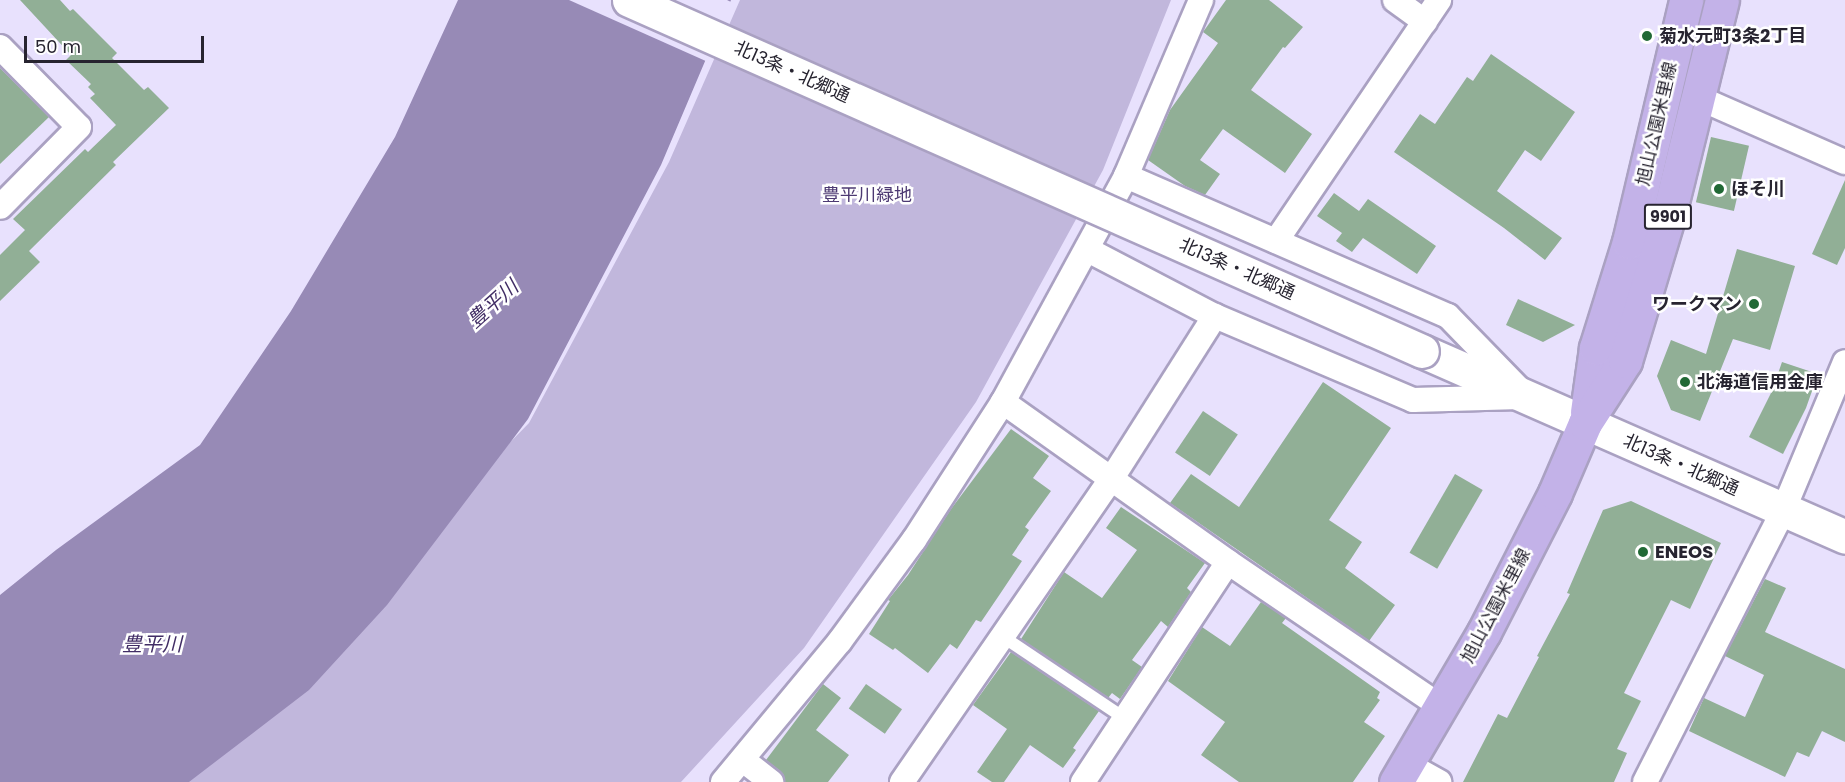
<!DOCTYPE html>
<meta charset="utf-8">
<style>
body{margin:0}
#map{position:relative;width:1845px;height:782px;overflow:hidden;background:#e8e1fd;font-family:Poppins,"Noto Sans JP",sans-serif}
div>[style]{position:absolute}
.green>*{inset:0;background:#c1b7dc}
.water>*{inset:0;background:#978ab6}
.pier>*{inset:0;background:#e8e1fd}
.building>*{inset:0;background:#91af96;transform-origin:0 0}
.roads{filter:drop-shadow(2px 0 #aaa1c2) drop-shadow(-2px 0 #aaa1c2) drop-shadow(0 2px #aaa1c2) drop-shadow(0 -2px #aaa1c2)}
.lane>*{height:12px;margin:-6px;padding:0 6px;transform-origin:6px;border-radius:6px;background:#fff}
.street>*{height:24px;margin:-12px;padding:0 12px;transform-origin:12px;border-radius:12px;background:#fff}
.secondary>*{height:33px;margin:-16.5px;padding:0 16.5px;transform-origin:16.5px;border-radius:16.5px;background:#fff}
.primary>*{height:33px;margin:-16.5px;padding:0 16.5px;transform-origin:16.5px;border-radius:16.5px;background:#c3b2e8}
.bridges{filter:drop-shadow(2px 0 #aaa1c2) drop-shadow(-2px 0 #aaa1c2) drop-shadow(0 2px #aaa1c2) drop-shadow(0 -2px #aaa1c2)}
.secondary-bridge>*{height:33px;margin:-16.5px;padding:0 16.5px;transform-origin:16.5px;border-radius:16.5px;background:#fff}
.dots>*{width:16px;height:16px;translate:-50% -50%;box-sizing:border-box;border:3px solid #fff;border-radius:50%}
span{translate:-50% -50%;white-space:nowrap;text-align:center;line-height:1.15;-webkit-text-stroke:5px #fff;paint-order:stroke}
.shield-label span{padding:2px 4px;background:#fff;border:2px solid;border-radius:4px;-webkit-text-stroke-width:0}
.shield-label{font-size:16px;color:#272430;font-weight:700}
.poi-label{font-size:18px;color:#272430;font-weight:700}
.left{translate:0 -50%;text-align:left}
.right{translate:-100% -50%;text-align:right}
.street-label{font-size:18px;color:#272430}
.park-label{font-size:18px;color:#4c3972}
.water-label{font-size:20px;color:#412d65;font-style:italic}
.scale{position:absolute;left:24px;top:36px;width:180px;height:27px;box-sizing:border-box;border:3px solid #272430;border-top:0;padding-left:8px;font-size:18px;line-height:21px;white-space:nowrap;color:#272430;-webkit-text-stroke:4px #fff;paint-order:stroke}
</style>
<div id="map">
<div class="green">
<div style="clip-path:polygon(740px 0,1171px 0,1103px 170px,976px 402px,804px 648px,681px 782px,138px 782px,316px 642px,529px 423px,669px 162px)"></div>
</div>
<div class="water">
<div style="clip-path:polygon(458px 0,731px 0,661px 165px,528px 419px,387px 605px,309px 690px,189px 782px,0 782px,0 595px,56px 550px,200px 445px,291px 311px,395px 137px)"></div>
</div>
<div class="pier">
<div style="clip-path:polygon(569px 0,727px 0,733px 3px,708px 62px)"></div>
</div>
<div class="building">
<div style="clip-path:polygon(20px 0,60px 0,70px 11px,73px 9px,117px 53px,112px 58px,144px 90px,148px 87px,169px 108px,113px 162px,116px 165px,29px 251px,40px 262px,0 301px,0 255px,25px 230px,13px 219px,85px 149px,88px 152px,116px 125px,90px 98px,95px 94px,88px 87px,91px 84px,66px 60px,71px 55px)"></div>
<div style="clip-path:polygon(1226px 0,1269px 0,1303px 27px,1285px 48px,1283px 47px,1251px 90px,1312px 134px,1285px 173px,1223px 129px,1200px 160px,1220px 174px,1205px 195px,1185px 186px,1148px 160px,1170px 110px,1218px 43px,1203px 32px)"></div>
<div style="clip-path:polygon(1491px 54px,1575px 112px,1541px 161px,1525px 150px,1497px 191px,1562px 238px,1545px 260px,1504px 228px,1394px 152px,1420px 114px,1435px 124px,1467px 77px,1473px 81px)"></div>
<div style="clip-path:polygon(0 68px,49px 117px,0 164px)"></div>
<div style="left:1711px;top:137px;width:39px;height:67px;rotate:13deg"></div>
<div style="clip-path:polygon(1845px 180px,1845px 248px,1837px 265px,1812px 254px)"></div>
<div style="clip-path:polygon(1334px 193px,1359px 211px,1368px 199px,1436px 246px,1417px 274px,1363px 238px,1352px 252px,1336px 241px,1342px 233px,1317px 216px)"></div>
<div style="clip-path:polygon(1737px 249px,1795px 266px,1770px 350px,1733px 339px,1700px 421px,1671px 410px,1657px 376px,1671px 340px,1706px 354px)"></div>
<div style="clip-path:polygon(1518px 299px,1575px 325px,1543px 342px,1506px 325px)"></div>
<div style="clip-path:polygon(1782px 362px,1818px 374px,1806px 408px,1783px 454px,1749px 437px,1772px 391px)"></div>
<div style="clip-path:polygon(1323px 382px,1391px 428px,1329px 520px,1362px 542px,1345px 568px,1395px 605px,1369px 641px,1170px 503px,1191px 474px,1239px 507px)"></div>
<div style="left:1203px;top:411px;width:42px;height:50px;rotate:34deg"></div>
<div style="clip-path:polygon(1011px 429px,1049px 456px,1033px 478px,1051px 491px,1025px 527px,1029px 530px,1012px 555px,1022px 561px,1000px 594px,981px 622px,976px 620px,957px 649px,950px 644px,928px 673px,895px 648px,893px 650px,869px 634px,890px 601px,888px 600px,908px 575px,951px 509px)"></div>
<div style="left:1455px;top:474px;width:32px;height:91px;rotate:30deg"></div>
<div style="clip-path:polygon(1631px 501px,1721px 543px,1690px 609px,1671px 600px,1624px 693px,1641px 701px,1617px 749px,1627px 753px,1614px 782px,1463px 782px,1498px 714px,1507px 718px,1539px 657px,1537px 656px,1570px 594px,1567px 593px,1603px 510px)"></div>
<div style="clip-path:polygon(1121px 507px,1205px 563px,1187px 588px,1191px 592px,1168px 627px,1161px 621px,1132px 660px,1142px 667px,1120px 699px,1112px 693px,1108px 698px,1021px 639px,1064px 572px,1102px 598px,1137px 550px,1106px 528px)"></div>
<div style="clip-path:polygon(1765px 579px,1786px 588px,1765px 632px,1845px 669px,1845px 742px,1822px 731px,1809px 757px,1797px 752px,1785px 777px,1689px 731px,1704px 698px,1745px 717px,1764px 675px,1725px 656px)"></div>
<div style="clip-path:polygon(1261px 602px,1286px 618px,1282px 623px,1380px 692px,1377px 698px,1380px 700px,1364px 722px,1385px 736px,1353px 782px,1239px 782px,1201px 755px,1225px 722px,1168px 681px,1202px 627px,1230px 646px)"></div>
<div style="clip-path:polygon(1011px 652px,1099px 711px,1073px 748px,1076px 750px,1063px 768px,1030px 745px,1004px 782px,992px 782px,977px 772px,1007px 729px,973px 705px)"></div>
<div style="clip-path:polygon(823px 684px,841px 698px,816px 730px,849px 755px,828px 782px,785px 782px,780px 771px,766px 760px)"></div>
<div style="left:866px;top:684px;width:44px;height:30px;rotate:35deg"></div>
</div>
<div class="roads">
<div class="lane">
<div style="left:1002px;top:636px;width:147px;rotate:33.9deg"></div>
</div>
<div class="street">
<div style="left:1395px;top:0;width:37px;rotate:36deg"></div>
<div style="left:0;top:47px;width:112px;rotate:45.4deg"></div>
<div style="left:79px;top:127px;width:112px;rotate:134.6deg"></div>
<div style="left:1699px;top:98px;width:159px;rotate:23.7deg"></div>
<div style="left:1126px;top:176px;width:351px;rotate:23.5deg"></div>
<div style="left:1448px;top:316px;width:102px;rotate:45.8deg"></div>
<div style="left:1276px;top:241px;width:291px;rotate:-55.9deg"></div>
<div style="left:1088px;top:250px;width:143px;rotate:27.5deg"></div>
<div style="left:1215px;top:316px;width:215px;rotate:23deg"></div>
<div style="left:1413px;top:400px;width:108px;rotate:-1.6deg"></div>
<div style="left:1003px;top:402px;width:276px;rotate:35.4deg"></div>
<div style="left:1228px;top:562px;width:258px;rotate:34.2deg"></div>
<div style="left:743px;top:760px;width:36px;rotate:38deg"></div>
<div style="left:1407px;top:764px;width:37px;rotate:29deg"></div>
<div style="left:723px;top:782px;width:183px;rotate:-50.3deg"></div>
<div style="left:840px;top:641px;width:125px;rotate:-53.8deg"></div>
<div style="left:914px;top:540px;width:164px;rotate:-57.2deg"></div>
<div style="left:1003px;top:402px;width:257px;rotate:-61.4deg"></div>
<div style="left:1126px;top:176px;width:191px;rotate:-66.9deg"></div>
<div style="left:902px;top:782px;width:369px;rotate:-55.4deg"></div>
<div style="left:1112px;top:478px;width:192px;rotate:-57.6deg"></div>
<div style="left:1083px;top:782px;width:263px;rotate:-56.6deg"></div>
<div style="left:1645px;top:782px;width:304px;rotate:-63deg"></div>
<div style="left:1783px;top:511px;width:161px;rotate:-67.4deg"></div>
</div>
<div class="secondary">
<div style="left:1422px;top:351px;width:462px;rotate:23.7deg"></div>
</div>
<div class="primary">
<div style="left:1587px;top:412px;width:65px;rotate:-82deg"></div>
<div style="left:1596px;top:348px;width:111px;rotate:-72.7deg"></div>
<div style="left:1629px;top:242px;width:249px;rotate:-76.7deg"></div>
<div style="left:1396px;top:782px;width:174px;rotate:-59.6deg"></div>
<div style="left:1484px;top:632px;width:156px;rotate:-62.9deg"></div>
<div style="left:1555px;top:493px;width:76px;rotate:-66.8deg"></div>
<div style="left:1585px;top:423px;width:74px;rotate:-57.2deg"></div>
<div style="left:1625px;top:361px;width:153px;rotate:-73.3deg"></div>
<div style="left:1669px;top:214px;width:220px;rotate:-76.1deg"></div>
</div>
</div>
<div class="bridges">
<div class="secondary-bridge">
<div style="left:629px;top:0;width:867px;rotate:23.88deg"></div>
</div>
</div>
<div class="dots">
<div style="left:1647px;top:36px;background:#216935"></div>
<div style="left:1719px;top:189px;background:#216935"></div>
<div style="left:1754px;top:304px;background:#216935"></div>
<div style="left:1685px;top:382px;background:#216935"></div>
<div style="left:1643px;top:552px;background:#216935"></div>
</div>
<div class="shield-label">
<span style="left:1668px;top:217px">9901</span>
</div>
<div class="poi-label">
<span class="left" style="left:1659px;top:36px">菊水元町3条2丁目</span>
<span class="left" style="left:1731px;top:189px">ほそ川</span>
<span class="right" style="left:1742px;top:304px">ワークマン</span>
<span class="left" style="left:1697px;top:382px">北海道信用金庫</span>
<span class="left" style="left:1655px;top:552px">ENEOS</span>
</div>
<div class="street-label">
<span style="left:792px;top:72px;rotate:24deg">北13条・北郷通</span>
<span style="left:1657px;top:124px;rotate:-77deg">旭山公園米里線</span>
<span style="left:1237px;top:269px;rotate:24deg">北13条・北郷通</span>
<span style="left:1681px;top:465px;rotate:24deg">北13条・北郷通</span>
<span style="left:1496px;top:606px;rotate:-62deg">旭山公園米里線</span>
</div>
<div class="park-label">
<span style="left:867px;top:195px">豊平川緑地</span>
</div>
<div class="water-label">
<span style="left:493px;top:304px;rotate:-42deg">豊平川</span>
<span style="left:152px;top:644px">豊平川</span>
</div>
<div class="scale">50 m</div>
</div>
